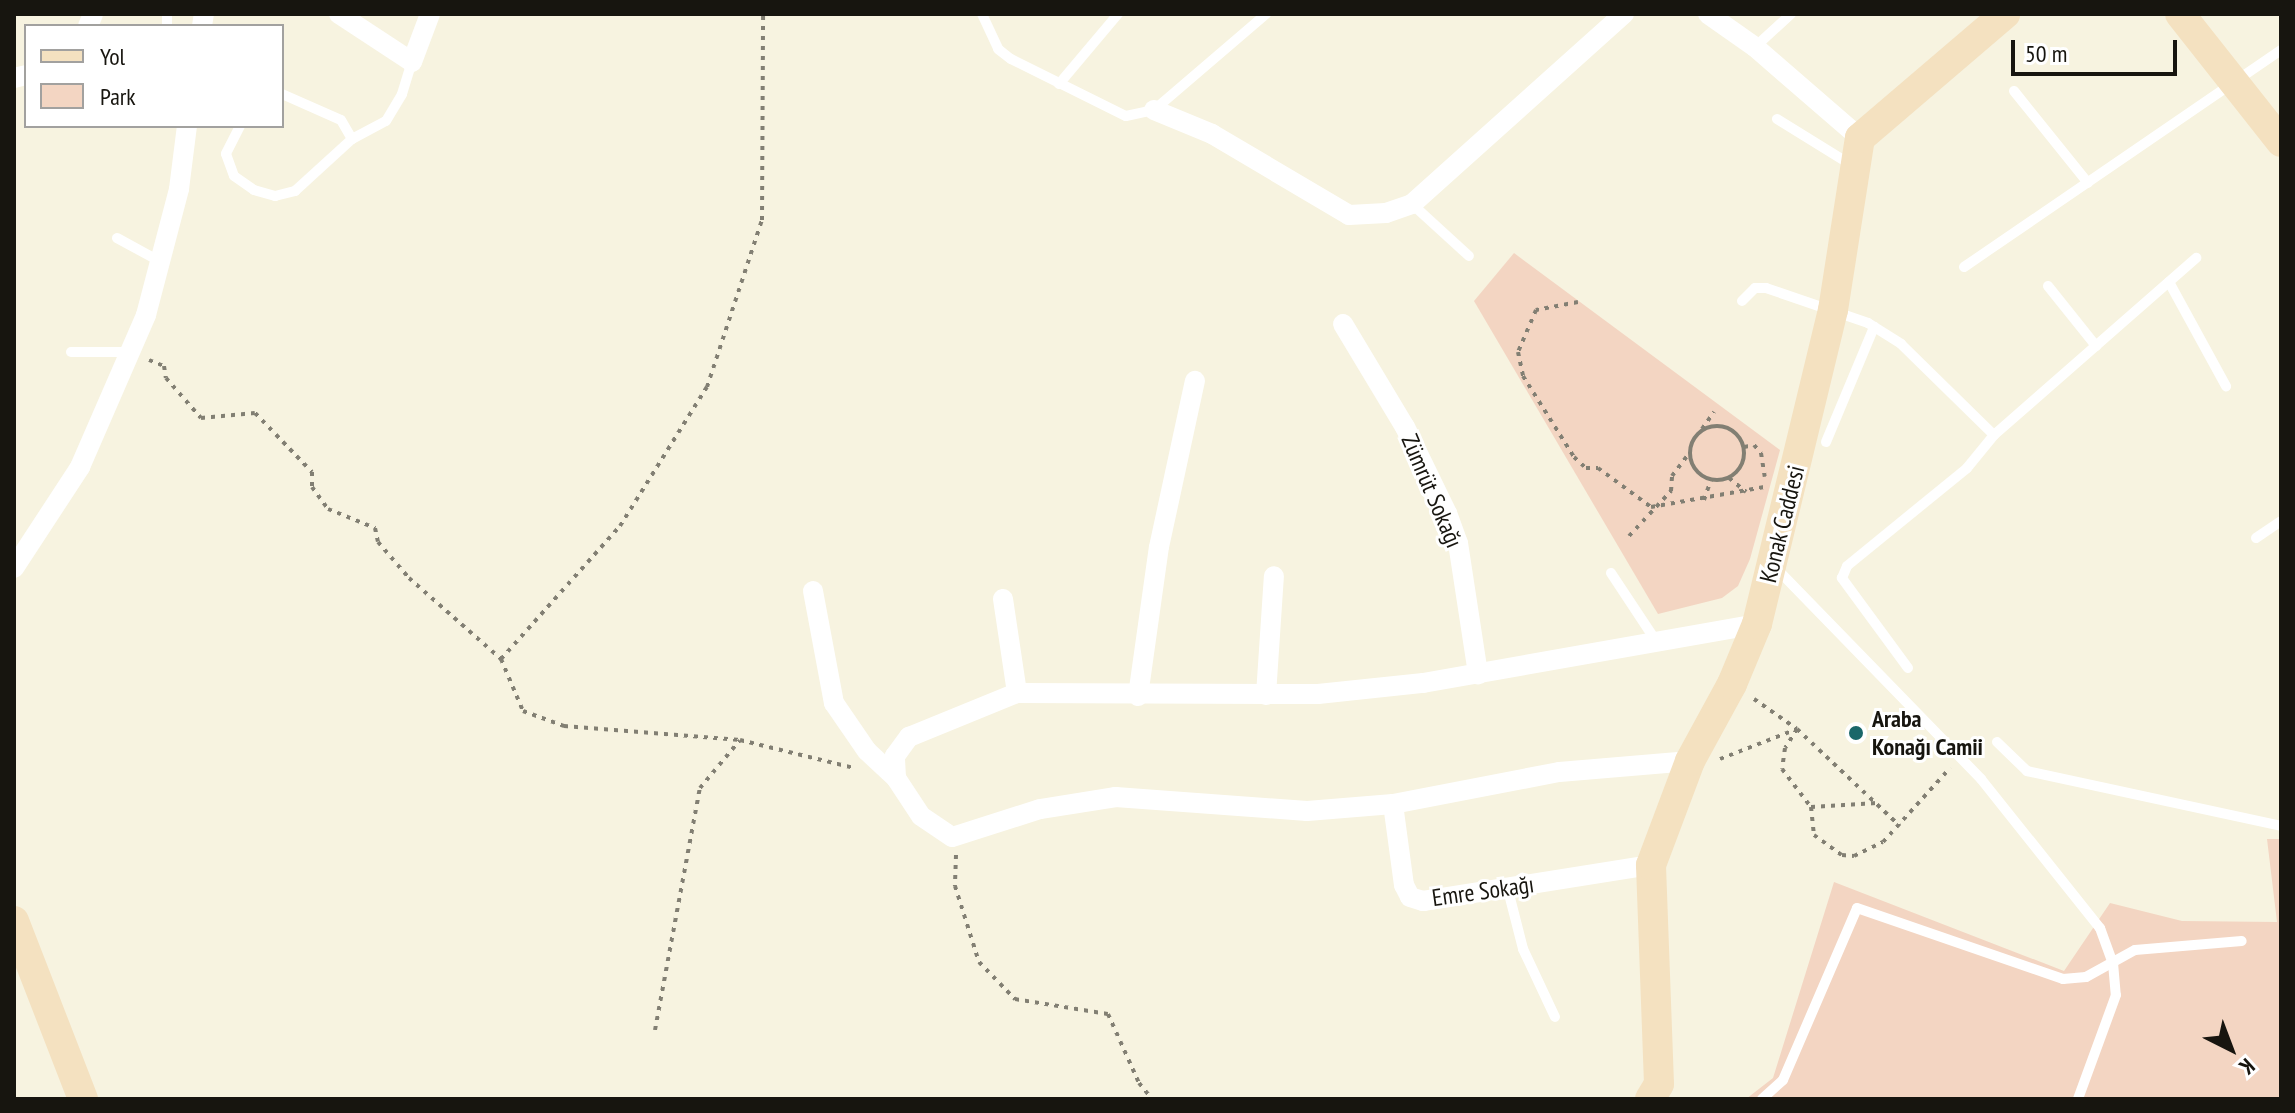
<!DOCTYPE html>
<meta charset="utf-8">
<style>
body{margin:0}
#map{position:relative;width:2295px;height:1113px;overflow:hidden;background:#f7f3e0;font-family:"PT Sans Narrow",sans-serif}
div>[style]{position:absolute}
.green>*{inset:0;background:#f3d5c2}
.path>*{height:4px;margin-top:-2px;transform-origin:0;background:repeating-linear-gradient(90deg,#827f73 0 4px,transparent 0 10px)}
.path>.ring{margin:-2px;padding:0;box-sizing:content-box;background:none;border:4px solid #827f73;border-radius:50%}
.lane>*{height:10px;margin:-5px;padding:0 5px;transform-origin:5px;border-radius:5px;background:#fff}
.street>*{height:20px;margin:-10px;padding:0 10px;transform-origin:10px;border-radius:10px;background:#fff}
.secondary>*{height:30px;margin:-15px;padding:0 15px;transform-origin:15px;border-radius:15px;background:#f4e1c0}
.dots>*{width:22px;height:22px;translate:-50% -50%;box-sizing:border-box;border:4px solid #fff;border-radius:50%}
span{translate:-50% -50%;white-space:nowrap;text-align:center;line-height:1.15;-webkit-text-stroke:6px #fff;paint-order:stroke}
.street-label{font-size:24px;color:#17150f}
.poi-label{font-size:24px;color:#17150f;font-weight:700}
.left{translate:0 -50%;text-align:left}
.frame{position:absolute;inset:0;border:16px solid #17150f;pointer-events:none}
.legend{position:absolute;left:24px;top:24px;width:260px;height:104px;box-sizing:border-box;background:#fff;border:2px solid #a2a19f;margin:0;padding:10px 14px;list-style:none;font-size:24px;color:#17150f}
.legend li{display:flex;align-items:center;gap:16px;height:40px}
.legend b{width:40px;border:2px solid #a2a19f}
.north{position:absolute;left:2191px;top:1009px;width:80px;height:80px;-webkit-text-stroke:6px #fff;paint-order:stroke;rotate:138deg;font-size:22px;font-weight:700;line-height:32px;text-align:center;color:#17150f}
.north::after{content:'';display:block;margin:auto;width:28px;height:36px;background:#17150f;clip-path:polygon(50% 0,100% 100%,50% 72%,0 100%)}
.scale{position:absolute;left:2011px;top:40px;width:166px;height:36px;box-sizing:border-box;border:4px solid #17150f;border-top:0;padding-left:10px;font-size:24px;line-height:28px;white-space:nowrap;color:#17150f;-webkit-text-stroke:6px #fff;paint-order:stroke}
</style>
<div id="map">
<div class="green">
<div style="clip-path:polygon(1514px 253px,1780px 450px,1750px 559px,1738px 586px,1722px 598px,1658px 614px,1474px 301px)"></div>
<div style="clip-path:polygon(2267px 839px,2281px 839px,2281px 1099px,1746px 1099px,1773px 1078px,1834px 882px,2064px 971px,2110px 903px,2182px 921px,2277px 922px)"></div>
</div>
<div class="path">
<div style="left:1578px;top:302px;width:43px;rotate:169.2deg"></div>
<div style="left:1536px;top:310px;width:46px;rotate:113.2deg"></div>
<div style="left:1518px;top:352px;width:25px;rotate:78deg"></div>
<div style="left:1523px;top:376px;width:96px;rotate:57.8deg"></div>
<div style="left:1574px;top:457px;width:16px;rotate:43deg"></div>
<div style="left:1586px;top:468px;width:12px"></div>
<div style="left:1598px;top:468px;width:66px;rotate:36.3deg"></div>
<div style="left:1651px;top:507px;width:115px;rotate:-10deg"></div>
<div style="left:149px;top:360px;width:16px;rotate:22deg"></div>
<div style="left:164px;top:366px;width:12px;rotate:81deg"></div>
<div style="left:166px;top:378px;width:53px;rotate:48.8deg"></div>
<div style="left:201px;top:418px;width:54px;rotate:-5.3deg"></div>
<div style="left:255px;top:413px;width:82px;rotate:46deg"></div>
<div style="left:312px;top:472px;width:15px;rotate:90deg"></div>
<div style="left:312px;top:487px;width:27px;rotate:54deg"></div>
<div style="left:328px;top:509px;width:51px;rotate:22deg"></div>
<div style="left:375px;top:528px;width:14px;rotate:78deg"></div>
<div style="left:378px;top:542px;width:48px;rotate:49.3deg"></div>
<div style="left:409px;top:578px;width:123px;rotate:41.4deg"></div>
<div style="left:501px;top:659px;width:56px;rotate:67.1deg"></div>
<div style="left:523px;top:711px;width:44px;rotate:20.1deg"></div>
<div style="left:564px;top:726px;width:177px;rotate:4.5deg"></div>
<div style="left:740px;top:740px;width:117px;rotate:13.8deg"></div>
<div class="ring" style="left:1690px;top:426px;width:50px;height:50px"></div>
<div style="left:1702px;top:429px;width:21px;rotate:-55deg"></div>
<div style="left:1744px;top:447px;width:10px;rotate:-11deg"></div>
<div style="left:1754px;top:445px;width:11px;rotate:49deg"></div>
<div style="left:1761px;top:453px;width:24px;rotate:81deg"></div>
<div style="left:1729px;top:478px;width:22px;rotate:39deg"></div>
<div style="left:1704px;top:500px;width:21px;rotate:-71deg"></div>
<div style="left:1629px;top:536px;width:62px;rotate:-47deg"></div>
<div style="left:1671px;top:491px;width:15px;rotate:-86deg"></div>
<div style="left:1672px;top:476px;width:30px;rotate:-53deg"></div>
<div style="left:501px;top:659px;width:178px;rotate:-48.2deg"></div>
<div style="left:620px;top:526px;width:164px;rotate:-58deg"></div>
<div style="left:707px;top:387px;width:176px;rotate:-71.8deg"></div>
<div style="left:762px;top:220px;width:206px;rotate:-89.7deg"></div>
<div style="left:1754px;top:699px;width:52px;rotate:34.9deg"></div>
<div style="left:1797px;top:729px;width:141px;rotate:43.3deg"></div>
<div style="left:1797px;top:729px;width:22px;rotate:122deg"></div>
<div style="left:1785px;top:748px;width:21px;rotate:98deg"></div>
<div style="left:1782px;top:769px;width:48px;rotate:52.7deg"></div>
<div style="left:1811px;top:807px;width:28px;rotate:84deg"></div>
<div style="left:1814px;top:835px;width:34px;rotate:36deg"></div>
<div style="left:1842px;top:855px;width:12px;rotate:5deg"></div>
<div style="left:1854px;top:856px;width:32px;rotate:-26deg"></div>
<div style="left:1883px;top:842px;width:100px;rotate:-47.8deg"></div>
<div style="left:1720px;top:759px;width:83px;rotate:-21.3deg"></div>
<div style="left:1811px;top:807px;width:66px;rotate:-3.5deg"></div>
<div style="left:956px;top:855px;width:31px;rotate:92deg"></div>
<div style="left:955px;top:886px;width:80px;rotate:72.5deg"></div>
<div style="left:979px;top:962px;width:52px;rotate:45.8deg"></div>
<div style="left:1015px;top:999px;width:94px;rotate:9.2deg"></div>
<div style="left:1108px;top:1014px;width:76px;rotate:65.8deg"></div>
<div style="left:1139px;top:1083px;width:21px;rotate:51deg"></div>
<div style="left:655px;top:1030px;width:246px;rotate:-79.5deg"></div>
<div style="left:700px;top:788px;width:62px;rotate:-50.2deg"></div>
</div>
<div class="lane">
<div style="left:982px;top:14px;width:38px;rotate:65deg"></div>
<div style="left:998px;top:49px;width:16px;rotate:38deg"></div>
<div style="left:1011px;top:59px;width:128px;rotate:26.4deg"></div>
<div style="left:1126px;top:116px;width:29px;rotate:-12deg"></div>
<div style="left:1154px;top:110px;width:148px;rotate:-40.6deg"></div>
<div style="left:167px;top:26px;width:12px;rotate:-90deg"></div>
<div style="left:1755px;top:47px;width:49px;rotate:-42.5deg"></div>
<div style="left:1059px;top:84px;width:92px;rotate:-49.9deg"></div>
<div style="left:2014px;top:91px;width:118px;rotate:51.2deg"></div>
<div style="left:282px;top:94px;width:64px;rotate:23.8deg"></div>
<div style="left:341px;top:120px;width:22px;rotate:60deg"></div>
<div style="left:1777px;top:119px;width:86px;rotate:31.7deg"></div>
<div style="left:240px;top:126px;width:31px;rotate:117deg"></div>
<div style="left:226px;top:154px;width:23px;rotate:70deg"></div>
<div style="left:234px;top:176px;width:24px;rotate:35deg"></div>
<div style="left:254px;top:190px;width:22px;rotate:16deg"></div>
<div style="left:275px;top:196px;width:21px;rotate:-14deg"></div>
<div style="left:295px;top:191px;width:77px;rotate:-42.4deg"></div>
<div style="left:352px;top:139px;width:38px;rotate:-28deg"></div>
<div style="left:386px;top:121px;width:31px;rotate:-59deg"></div>
<div style="left:402px;top:94px;width:34px;rotate:-73deg"></div>
<div style="left:1412px;top:204px;width:77px;rotate:42.4deg"></div>
<div style="left:117px;top:238px;width:50px;rotate:28.6deg"></div>
<div style="left:1964px;top:267px;width:384px;rotate:-34.4deg"></div>
<div style="left:2169px;top:282px;width:119px;rotate:61.3deg"></div>
<div style="left:2048px;top:286px;width:77px;rotate:51.3deg"></div>
<div style="left:1742px;top:301px;width:18px;rotate:-45deg"></div>
<div style="left:1755px;top:288px;width:11px"></div>
<div style="left:1766px;top:288px;width:108px;rotate:18.9deg"></div>
<div style="left:1868px;top:323px;width:39px;rotate:32deg"></div>
<div style="left:1901px;top:344px;width:130px;rotate:44.4deg"></div>
<div style="left:1994px;top:435px;width:269px;rotate:-41.2deg"></div>
<div style="left:71px;top:352px;width:60px"></div>
<div style="left:1826px;top:442px;width:125px;rotate:-67.3deg"></div>
<div style="left:2256px;top:538px;width:30px;rotate:-34deg"></div>
<div style="left:1775px;top:567px;width:296px;rotate:45.8deg"></div>
<div style="left:1981px;top:779px;width:191px;rotate:51.4deg"></div>
<div style="left:2100px;top:928px;width:37px;rotate:70deg"></div>
<div style="left:2113px;top:963px;width:32px;rotate:85deg"></div>
<div style="left:2116px;top:995px;width:111px;rotate:110.1deg"></div>
<div style="left:1611px;top:573px;width:82px;rotate:56.5deg"></div>
<div style="left:1908px;top:668px;width:112px;rotate:-126.3deg"></div>
<div style="left:1842px;top:578px;width:13px;rotate:-67deg"></div>
<div style="left:1847px;top:566px;width:155px;rotate:-39.2deg"></div>
<div style="left:1967px;top:468px;width:43px;rotate:-50.7deg"></div>
<div style="left:1997px;top:742px;width:42px;rotate:44deg"></div>
<div style="left:2027px;top:771px;width:260px;rotate:12.2deg"></div>
<div style="left:1508px;top:890px;width:61px;rotate:75.7deg"></div>
<div style="left:1523px;top:949px;width:75px;rotate:64.8deg"></div>
<div style="left:1762px;top:1099px;width:28px;rotate:-42deg"></div>
<div style="left:1783px;top:1080px;width:187px;rotate:-66.7deg"></div>
<div style="left:1857px;top:908px;width:218px;rotate:19deg"></div>
<div style="left:2063px;top:979px;width:23px;rotate:-5deg"></div>
<div style="left:2086px;top:977px;width:56px;rotate:-28.9deg"></div>
<div style="left:2135px;top:950px;width:107px;rotate:-4.8deg"></div>
</div>
<div class="street">
<div style="left:339px;top:14px;width:87px;rotate:33.3deg"></div>
<div style="left:412px;top:62px;width:51px;rotate:-69.4deg"></div>
<div style="left:1708px;top:14px;width:57px;rotate:35.1deg"></div>
<div style="left:1755px;top:47px;width:139px;rotate:40.9deg"></div>
<div style="left:88px;top:26px;width:13px;rotate:-67deg"></div>
<div style="left:202px;top:26px;width:12px;rotate:-81deg"></div>
<div style="left:14px;top:78px;width:12px;rotate:-14deg"></div>
<div style="left:1154px;top:110px;width:63px;rotate:22.5deg"></div>
<div style="left:1212px;top:134px;width:159px;rotate:30.6deg"></div>
<div style="left:1349px;top:215px;width:37px;rotate:-3deg"></div>
<div style="left:1386px;top:213px;width:28px;rotate:-19deg"></div>
<div style="left:1412px;top:204px;width:285px;rotate:-41.9deg"></div>
<div style="left:1343px;top:324px;width:120px;rotate:59deg"></div>
<div style="left:1405px;top:427px;width:96px;rotate:64deg"></div>
<div style="left:1447px;top:513px;width:32px;rotate:70deg"></div>
<div style="left:1458px;top:543px;width:133px;rotate:81.3deg"></div>
<div style="left:14px;top:568px;width:121px;rotate:-56.8deg"></div>
<div style="left:80px;top:467px;width:166px;rotate:-66.5deg"></div>
<div style="left:146px;top:315px;width:130px;rotate:-75.3deg"></div>
<div style="left:179px;top:189px;width:64px;rotate:-82.8deg"></div>
<div style="left:813px;top:591px;width:114px;rotate:79.4deg"></div>
<div style="left:834px;top:703px;width:58px;rotate:55.5deg"></div>
<div style="left:867px;top:751px;width:40px;rotate:43deg"></div>
<div style="left:1003px;top:599px;width:95px;rotate:81.5deg"></div>
<div style="left:1266px;top:695px;width:119px;rotate:-86.2deg"></div>
<div style="left:1138px;top:696px;width:150px;rotate:-82deg"></div>
<div style="left:1159px;top:547px;width:170px;rotate:-77.8deg"></div>
<div style="left:1690px;top:761px;width:131px;rotate:175.2deg"></div>
<div style="left:1559px;top:772px;width:169px;rotate:169.1deg"></div>
<div style="left:1393px;top:804px;width:86px;rotate:175.3deg"></div>
<div style="left:1307px;top:811px;width:192px;rotate:-175.8deg"></div>
<div style="left:1116px;top:797px;width:77px;rotate:171deg"></div>
<div style="left:1040px;top:809px;width:92px;rotate:162.3deg"></div>
<div style="left:952px;top:837px;width:37px;rotate:-146deg"></div>
<div style="left:921px;top:816px;width:45px;rotate:-123.3deg"></div>
<div style="left:896px;top:778px;width:22px;rotate:-93deg"></div>
<div style="left:895px;top:756px;width:24px;rotate:-54deg"></div>
<div style="left:909px;top:737px;width:117px;rotate:-22.2deg"></div>
<div style="left:1017px;top:693px;width:301px;rotate:0.2deg"></div>
<div style="left:1318px;top:694px;width:106px;rotate:-6deg"></div>
<div style="left:1423px;top:683px;width:339px;rotate:-10deg"></div>
<div style="left:1393px;top:804px;width:82px;rotate:82.3deg"></div>
<div style="left:1404px;top:885px;width:13px;rotate:63deg"></div>
<div style="left:1410px;top:897px;width:14px;rotate:17deg"></div>
<div style="left:1423px;top:901px;width:231px;rotate:-9deg"></div>
</div>
<div class="secondary">
<div style="left:2180px;top:14px;width:163px;rotate:51.7deg"></div>
<div style="left:14px;top:921px;width:191px;rotate:68.8deg"></div>
<div style="left:1650px;top:1099px;width:17px;rotate:-59deg"></div>
<div style="left:1659px;top:1084px;width:219px;rotate:-92.1deg"></div>
<div style="left:1651px;top:865px;width:111px;rotate:-69.4deg"></div>
<div style="left:1690px;top:761px;width:88px;rotate:-61.4deg"></div>
<div style="left:1732px;top:684px;width:65px;rotate:-67.4deg"></div>
<div style="left:1757px;top:624px;width:323px;rotate:-76.4deg"></div>
<div style="left:1833px;top:310px;width:174px;rotate:-81.1deg"></div>
<div style="left:1860px;top:138px;width:191px;rotate:-40.5deg"></div>
</div>
<div class="dots">
<div style="left:1856px;top:733px;background:#1a6769"></div>
</div>
<div class="street-label">
<span style="left:1432px;top:491px;rotate:67deg">Zümrüt Sokağı</span>
<span style="left:1782px;top:524px;rotate:-76deg">Konak Caddesi</span>
<span style="left:1483px;top:891px;rotate:-8deg">Emre Sokağı</span>
</div>
<div class="poi-label">
<span class="left" style="left:1872px;top:733px">Araba<br>Konağı Camii</span>
</div>
<div class="frame"></div>
<ul class="legend">
<li><b style="height:10px;background:#f4e1c0"></b>Yol</li>
<li><b style="height:22px;background:#f3d5c2"></b>Park</li>
</ul>
<div class="north">K</div>
<div class="scale">50 m</div>
</div>
